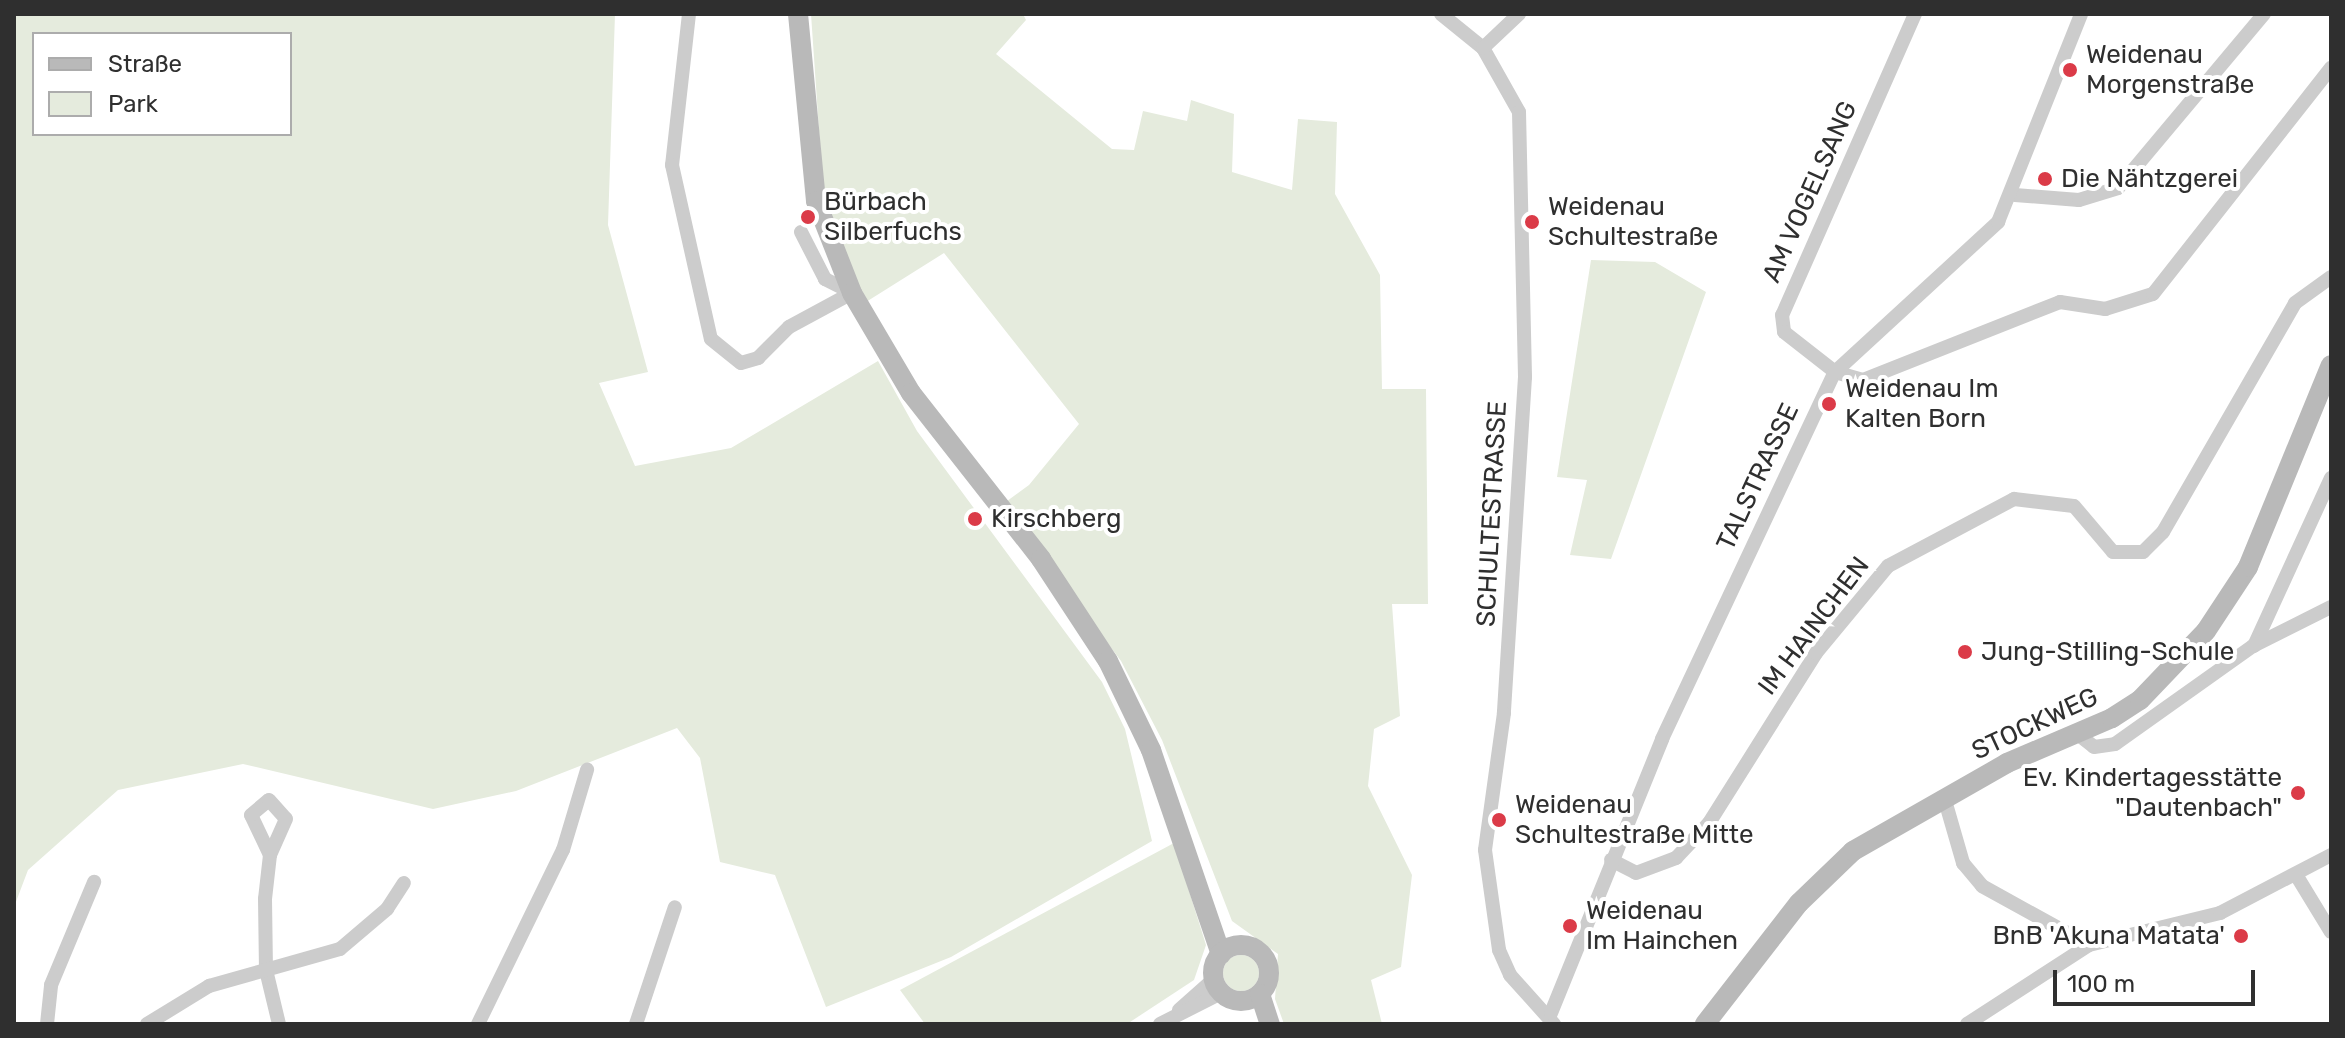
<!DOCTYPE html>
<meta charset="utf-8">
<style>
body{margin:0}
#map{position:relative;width:2345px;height:1038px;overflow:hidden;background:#fff;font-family:Rubik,sans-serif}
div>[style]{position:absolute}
.green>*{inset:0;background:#e5ebdd}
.round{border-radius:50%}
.street>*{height:14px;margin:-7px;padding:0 7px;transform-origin:7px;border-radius:7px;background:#ccc}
.secondary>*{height:20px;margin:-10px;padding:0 10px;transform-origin:10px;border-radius:10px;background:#b9b9b9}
.secondary>.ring{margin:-10px;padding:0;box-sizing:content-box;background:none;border:20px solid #b9b9b9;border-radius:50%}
.dots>*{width:22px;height:22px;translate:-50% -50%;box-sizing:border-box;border:4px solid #fff;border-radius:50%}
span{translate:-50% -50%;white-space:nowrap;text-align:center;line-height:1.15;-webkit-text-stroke:8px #fff;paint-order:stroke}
.poi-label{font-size:26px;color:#2f2f2f}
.left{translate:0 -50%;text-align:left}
.right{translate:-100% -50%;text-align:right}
.street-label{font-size:26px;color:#2f2f2f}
.frame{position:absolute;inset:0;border:16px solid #2f2f2f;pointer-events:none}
.legend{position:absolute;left:32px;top:32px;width:260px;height:104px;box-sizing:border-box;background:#fff;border:2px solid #acacac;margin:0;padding:10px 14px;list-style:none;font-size:24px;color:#2f2f2f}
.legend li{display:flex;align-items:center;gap:16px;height:40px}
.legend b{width:40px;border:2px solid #acacac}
.scale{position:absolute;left:2053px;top:970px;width:202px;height:36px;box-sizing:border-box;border:4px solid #2f2f2f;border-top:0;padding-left:10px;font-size:24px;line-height:28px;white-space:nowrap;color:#2f2f2f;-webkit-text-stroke:6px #fff;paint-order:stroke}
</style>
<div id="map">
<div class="green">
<div style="clip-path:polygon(evenodd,14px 14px,615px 14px,608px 225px,648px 372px,599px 383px,635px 466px,731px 448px,878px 361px,917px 431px,1102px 682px,1125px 729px,1152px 841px,951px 957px,826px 1007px,775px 875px,720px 862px,700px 758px,677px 728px,516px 791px,433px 809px,243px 764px,118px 790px,28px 870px,14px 907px,14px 14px,34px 34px,290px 34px,290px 134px,34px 134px,34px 34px)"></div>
<div style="clip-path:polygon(811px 14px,1023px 14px,1026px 20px,996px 54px,1112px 149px,1134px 150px,1143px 111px,1187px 121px,1191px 100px,1234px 114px,1232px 172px,1292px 190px,1298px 119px,1337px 122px,1335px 194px,1380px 275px,1382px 389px,1426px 389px,1428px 604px,1392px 604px,1400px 716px,1374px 729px,1368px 786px,1412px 875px,1401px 967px,1371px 980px,1382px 1024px,1284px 1024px,1275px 999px,1278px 954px,1232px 921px,1162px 740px,1121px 661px,1003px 504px,1029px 485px,1079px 424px,944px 253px,866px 302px,824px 203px)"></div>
<div style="clip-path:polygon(1591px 260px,1655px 262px,1706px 292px,1611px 559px,1570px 555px,1587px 480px,1557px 477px)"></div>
<div style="clip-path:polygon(1174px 843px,1206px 945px,1194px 980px,1127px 1024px,925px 1024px,900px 990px)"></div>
<div class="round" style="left:1223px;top:955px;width:36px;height:36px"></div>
</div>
<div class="street">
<div style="left:689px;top:14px;width:152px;rotate:96.4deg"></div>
<div style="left:672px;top:165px;width:178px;rotate:77.4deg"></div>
<div style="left:711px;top:339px;width:38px;rotate:39deg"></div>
<div style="left:741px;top:363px;width:18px;rotate:-16deg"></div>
<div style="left:758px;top:358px;width:44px;rotate:-45deg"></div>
<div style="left:789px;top:327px;width:72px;rotate:-28.4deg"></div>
<div style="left:1441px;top:14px;width:54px;rotate:39deg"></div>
<div style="left:1483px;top:48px;width:73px;rotate:60.6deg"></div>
<div style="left:1519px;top:112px;width:265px;rotate:88.7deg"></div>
<div style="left:1525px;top:377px;width:337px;rotate:93.6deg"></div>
<div style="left:1504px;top:713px;width:138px;rotate:97.9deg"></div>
<div style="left:1485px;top:850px;width:101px;rotate:82deg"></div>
<div style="left:1499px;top:950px;width:27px;rotate:66deg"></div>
<div style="left:1510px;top:975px;width:66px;rotate:48.1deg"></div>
<div style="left:1915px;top:14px;width:329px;rotate:113.8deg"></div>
<div style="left:1782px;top:315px;width:17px;rotate:83deg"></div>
<div style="left:1784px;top:332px;width:65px;rotate:38.1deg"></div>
<div style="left:1835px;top:372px;width:29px;rotate:16deg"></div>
<div style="left:1863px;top:380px;width:212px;rotate:-21.6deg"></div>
<div style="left:2060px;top:302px;width:46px;rotate:8.8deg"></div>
<div style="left:2105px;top:309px;width:50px;rotate:-17.4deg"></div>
<div style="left:2153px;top:294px;width:288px;rotate:-51.8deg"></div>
<div style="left:1483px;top:48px;width:50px;rotate:-43.4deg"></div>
<div style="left:2015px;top:195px;width:64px;rotate:4.5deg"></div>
<div style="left:2079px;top:200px;width:41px;rotate:-17.1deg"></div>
<div style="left:2118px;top:188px;width:227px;rotate:-50deg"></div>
<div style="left:801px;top:232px;width:53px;rotate:62.9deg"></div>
<div style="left:825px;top:279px;width:30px;rotate:27deg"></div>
<div style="left:2254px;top:646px;width:185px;rotate:-65.4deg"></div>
<div style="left:2075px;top:732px;width:24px;rotate:38deg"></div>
<div style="left:2094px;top:747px;width:21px;rotate:-8deg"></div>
<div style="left:2115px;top:744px;width:169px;rotate:-35.4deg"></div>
<div style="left:2253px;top:646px;width:87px;rotate:-26.6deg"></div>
<div style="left:1944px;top:797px;width:69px;rotate:73.9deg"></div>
<div style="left:1963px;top:863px;width:30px;rotate:50deg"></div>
<div style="left:1982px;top:886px;width:122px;rotate:28.9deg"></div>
<div style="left:2089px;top:945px;width:135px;rotate:-13.7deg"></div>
<div style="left:2220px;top:913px;width:125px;rotate:-27.6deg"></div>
<div style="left:270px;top:855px;width:44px;rotate:-115.4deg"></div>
<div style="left:251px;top:815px;width:23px;rotate:-40deg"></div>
<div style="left:269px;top:800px;width:25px;rotate:48deg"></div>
<div style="left:286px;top:819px;width:39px;rotate:114deg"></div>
<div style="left:270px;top:855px;width:44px;rotate:96.5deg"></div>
<div style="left:265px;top:899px;width:71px;rotate:89.2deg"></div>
<div style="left:266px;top:970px;width:56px;rotate:76.5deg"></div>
<div style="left:1611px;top:860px;width:28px;rotate:27deg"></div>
<div style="left:1636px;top:873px;width:43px;rotate:-20.6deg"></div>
<div style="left:1676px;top:858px;width:48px;rotate:-46.7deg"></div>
<div style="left:1709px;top:823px;width:201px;rotate:-57.8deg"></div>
<div style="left:1816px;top:653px;width:113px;rotate:-50.4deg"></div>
<div style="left:1888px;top:566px;width:143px;rotate:-28deg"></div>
<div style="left:2014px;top:499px;width:60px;rotate:6.7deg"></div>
<div style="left:2074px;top:506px;width:60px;rotate:49.7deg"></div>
<div style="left:2113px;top:552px;width:30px"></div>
<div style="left:2143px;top:552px;width:28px;rotate:-45deg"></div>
<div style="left:2163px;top:532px;width:264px;rotate:-60deg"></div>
<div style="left:2295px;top:303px;width:44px;rotate:-35.8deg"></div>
<div style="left:2298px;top:878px;width:63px;rotate:58.6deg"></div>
<div style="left:1179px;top:1010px;width:47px;rotate:-41.5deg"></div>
<div style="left:1551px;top:1013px;width:296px;rotate:-67.9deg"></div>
<div style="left:1662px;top:739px;width:406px;rotate:-64.8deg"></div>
<div style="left:1835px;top:372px;width:222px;rotate:-42.6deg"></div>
<div style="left:1998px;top:222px;width:224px;rotate:-68.2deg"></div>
<div style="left:47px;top:1024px;width:39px;rotate:-84deg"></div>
<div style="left:51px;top:985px;width:112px;rotate:-67.3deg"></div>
<div style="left:147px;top:1024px;width:73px;rotate:-31.5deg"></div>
<div style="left:209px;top:986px;width:136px;rotate:-15.8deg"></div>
<div style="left:340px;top:949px;width:62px;rotate:-40.4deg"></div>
<div style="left:387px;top:909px;width:31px;rotate:-57deg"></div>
<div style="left:478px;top:1024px;width:194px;rotate:-64deg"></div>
<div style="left:563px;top:850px;width:84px;rotate:-73.3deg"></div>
<div style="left:636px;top:1024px;width:123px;rotate:-71.6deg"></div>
<div style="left:1160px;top:1024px;width:68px;rotate:-26.9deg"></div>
<div style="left:1967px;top:1024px;width:145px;rotate:-32.9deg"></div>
</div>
<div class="secondary">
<div style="left:798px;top:14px;width:188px;rotate:84.5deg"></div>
<div style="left:816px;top:201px;width:99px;rotate:68.6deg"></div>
<div style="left:852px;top:293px;width:116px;rotate:59.5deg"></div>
<div style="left:911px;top:393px;width:211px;rotate:51.9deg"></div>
<div style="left:1041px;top:559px;width:122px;rotate:56.7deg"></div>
<div style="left:1108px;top:661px;width:99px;rotate:64.2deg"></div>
<div style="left:1151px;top:750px;width:216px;rotate:71.1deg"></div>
<div class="ring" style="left:1213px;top:945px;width:36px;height:36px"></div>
<div style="left:1260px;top:994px;width:32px;rotate:72deg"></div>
<div style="left:1705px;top:1024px;width:153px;rotate:-52.2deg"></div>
<div style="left:1799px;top:903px;width:75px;rotate:-43.9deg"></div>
<div style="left:1853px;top:851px;width:177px;rotate:-29.7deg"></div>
<div style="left:2007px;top:763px;width:114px;rotate:-23.2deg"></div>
<div style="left:2112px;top:718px;width:33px;rotate:-33deg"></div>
<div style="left:2140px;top:700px;width:95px;rotate:-46.3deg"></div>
<div style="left:2206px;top:631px;width:77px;rotate:-56.7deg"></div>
<div style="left:2248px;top:567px;width:218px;rotate:-67.7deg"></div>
</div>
<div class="dots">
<div style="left:2070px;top:70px;background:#db3b48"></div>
<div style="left:2045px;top:179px;background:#db3b48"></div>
<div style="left:808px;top:217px;background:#db3b48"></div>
<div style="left:1532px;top:222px;background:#db3b48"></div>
<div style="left:1829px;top:404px;background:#db3b48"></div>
<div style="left:975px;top:519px;background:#db3b48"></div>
<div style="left:1965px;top:652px;background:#db3b48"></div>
<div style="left:2298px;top:793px;background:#db3b48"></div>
<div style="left:1499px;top:820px;background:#db3b48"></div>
<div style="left:1570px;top:926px;background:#db3b48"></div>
<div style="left:2241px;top:936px;background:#db3b48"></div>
</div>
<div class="poi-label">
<span class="left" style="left:2086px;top:70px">Weidenau<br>Morgenstraße</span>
<span class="left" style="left:2061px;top:179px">Die Nähtzgerei</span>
<span class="left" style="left:824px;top:217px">Bürbach<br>Silberfuchs</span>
<span class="left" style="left:1548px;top:222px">Weidenau<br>Schultestraße</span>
<span class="left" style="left:1845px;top:404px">Weidenau Im<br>Kalten Born</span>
<span class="left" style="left:991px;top:519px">Kirschberg</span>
<span class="left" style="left:1981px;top:652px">Jung-Stilling-Schule</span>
<span class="right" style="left:2282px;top:793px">Ev. Kindertagesstätte<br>"Dautenbach"</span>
<span class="left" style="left:1515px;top:820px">Weidenau<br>Schultestraße Mitte</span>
<span class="left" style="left:1586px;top:926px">Weidenau<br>Im Hainchen</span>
<span class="right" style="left:2225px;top:936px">BnB 'Akuna Matata'</span>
</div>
<div class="street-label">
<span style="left:1810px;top:192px;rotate:-66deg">AM VOGELSANG</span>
<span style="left:1758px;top:477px;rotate:-65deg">TALSTRASSE</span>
<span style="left:1492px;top:514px;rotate:-87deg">SCHULTESTRASSE</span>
<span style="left:1814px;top:626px;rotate:-53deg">IM HAINCHEN</span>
<span style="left:2035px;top:724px;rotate:-25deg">STOCKWEG</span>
</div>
<div class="frame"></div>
<ul class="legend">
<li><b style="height:10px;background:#b9b9b9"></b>Straße</li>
<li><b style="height:22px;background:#e5ebdd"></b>Park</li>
</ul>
<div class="scale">100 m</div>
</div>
